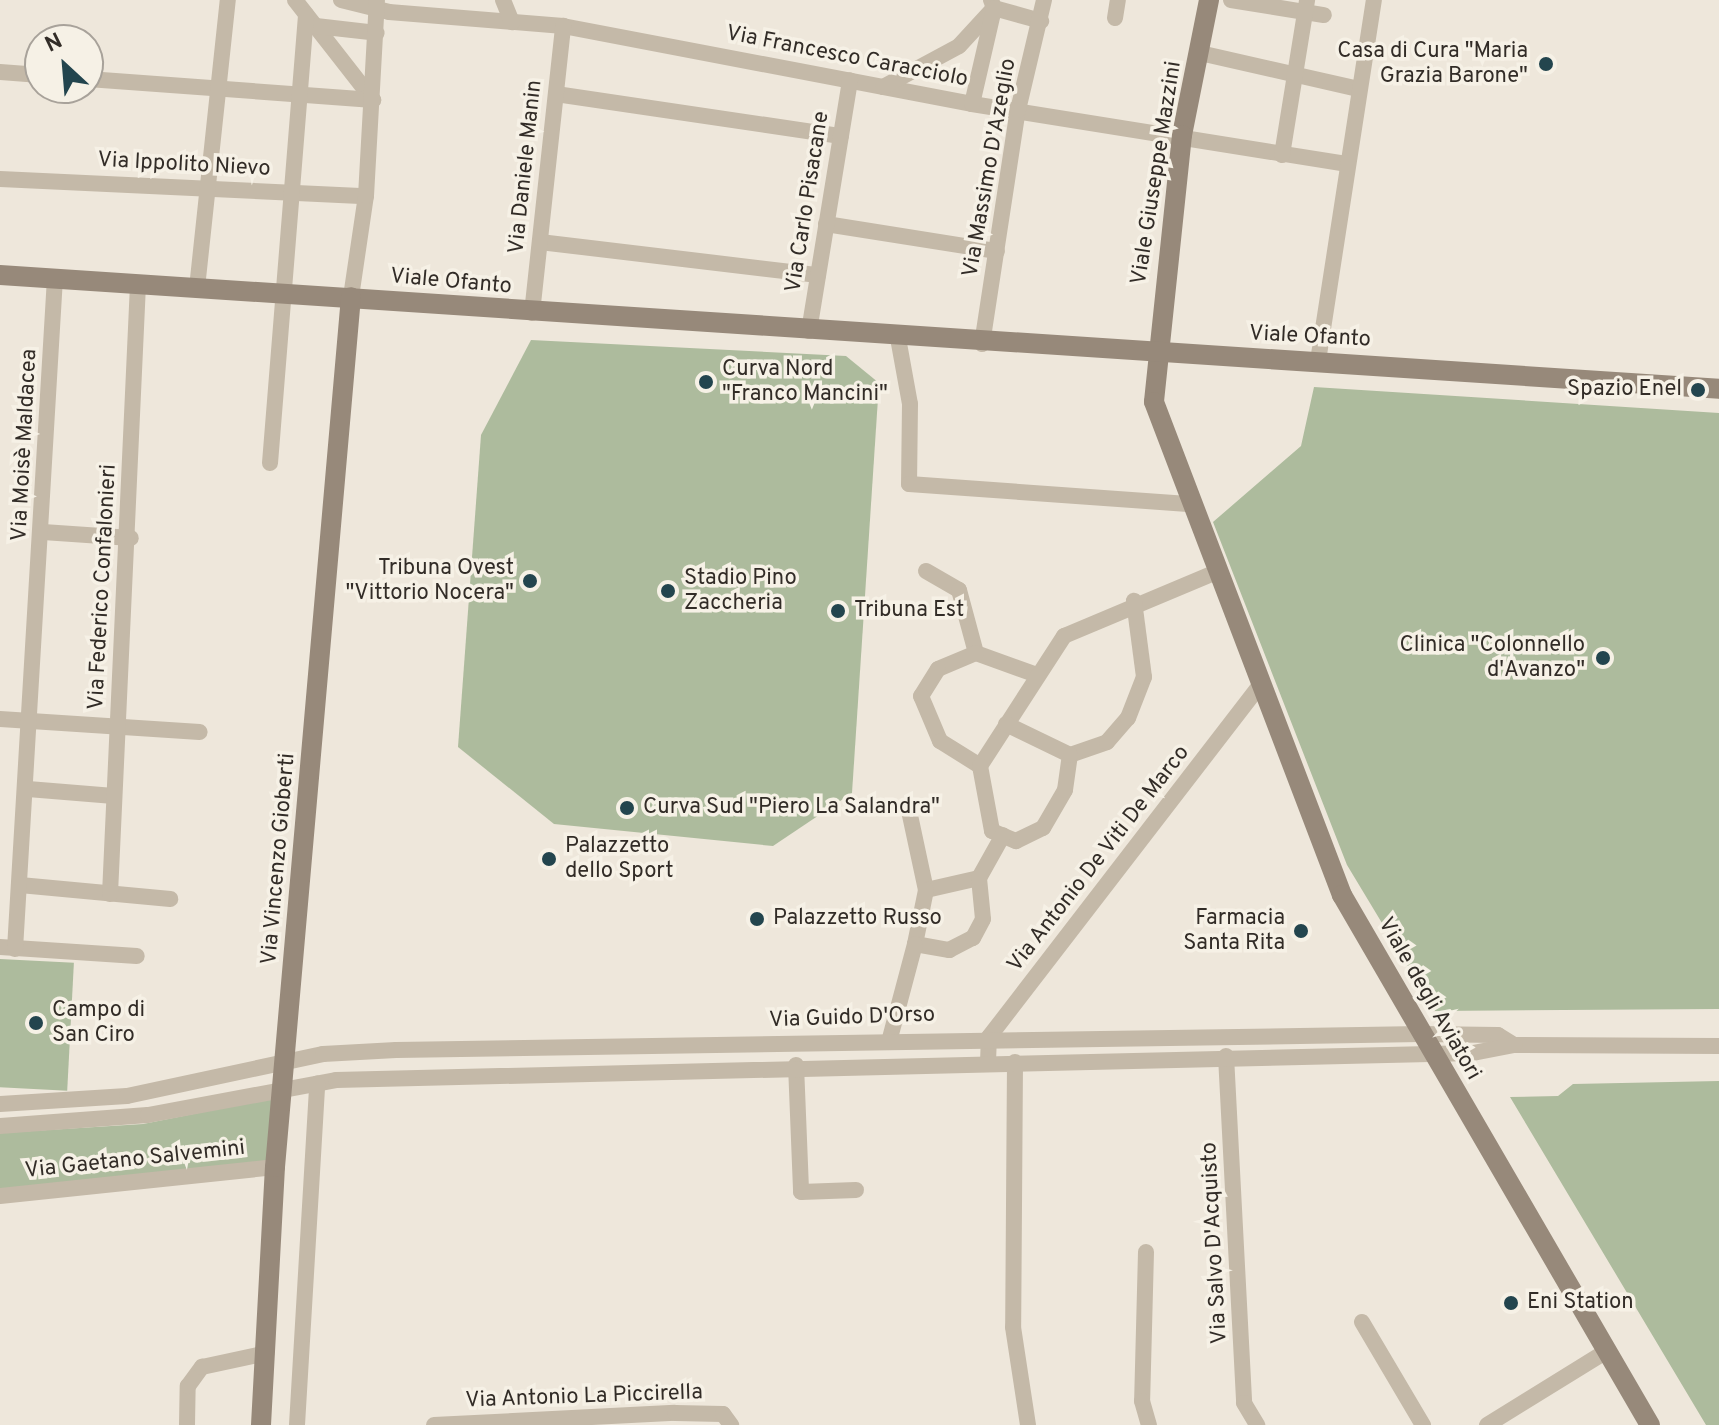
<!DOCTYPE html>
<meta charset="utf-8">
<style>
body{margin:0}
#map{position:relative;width:1719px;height:1425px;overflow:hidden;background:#eee7db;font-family:Overpass,sans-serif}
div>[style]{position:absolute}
.green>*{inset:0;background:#adbb9d;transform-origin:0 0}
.street>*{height:16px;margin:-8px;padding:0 8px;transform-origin:8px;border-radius:8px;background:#c4b9a8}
.secondary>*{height:20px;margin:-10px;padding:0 10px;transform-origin:10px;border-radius:10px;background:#97897a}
.dots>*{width:22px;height:22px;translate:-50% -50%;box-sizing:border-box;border:4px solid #f6f1e6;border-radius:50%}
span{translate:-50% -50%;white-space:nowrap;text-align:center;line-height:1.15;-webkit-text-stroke:7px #f6f1e6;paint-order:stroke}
.poi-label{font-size:22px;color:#322c27}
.right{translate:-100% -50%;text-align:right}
.left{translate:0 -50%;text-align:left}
.street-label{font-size:22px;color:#322c27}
.north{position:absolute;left:24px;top:24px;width:80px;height:80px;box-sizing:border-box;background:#f6f1e6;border:2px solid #a8a29a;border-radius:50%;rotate:334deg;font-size:22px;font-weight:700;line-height:32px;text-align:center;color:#322c27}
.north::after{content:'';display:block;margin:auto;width:28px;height:36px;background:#23454e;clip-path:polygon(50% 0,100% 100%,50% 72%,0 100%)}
</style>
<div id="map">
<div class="green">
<div style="clip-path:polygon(531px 340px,846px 356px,879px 383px,852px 793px,773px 846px,554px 824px,458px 747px,481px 435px)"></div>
<div style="clip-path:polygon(1314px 387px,1719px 413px,1719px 1009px,1435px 1011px,1347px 865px,1213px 522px,1301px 446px)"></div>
<div style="left:0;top:959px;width:74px;height:128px;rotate:3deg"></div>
<div style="clip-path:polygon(1719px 1081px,1719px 1425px,1706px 1425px,1510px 1097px,1558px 1096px,1573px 1084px)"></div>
<div style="clip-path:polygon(273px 1098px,269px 1162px,0 1189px,0 1133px,143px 1124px)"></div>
</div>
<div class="street">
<div style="left:295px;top:0;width:127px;rotate:52deg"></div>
<div style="left:341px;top:0;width:49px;rotate:14deg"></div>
<div style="left:389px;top:12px;width:175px;rotate:4.6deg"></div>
<div style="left:563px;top:26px;width:416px;rotate:10.8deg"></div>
<div style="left:972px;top:104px;width:379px;rotate:9.1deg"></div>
<div style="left:503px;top:0;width:24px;rotate:68deg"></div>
<div style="left:991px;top:0;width:9px;rotate:69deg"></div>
<div style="left:994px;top:8px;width:49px;rotate:15.5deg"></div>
<div style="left:1231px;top:0;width:94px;rotate:9.2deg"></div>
<div style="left:1115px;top:18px;width:18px;rotate:-81deg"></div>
<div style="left:316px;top:26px;width:61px;rotate:6.5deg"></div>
<div style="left:1200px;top:53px;width:162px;rotate:12.8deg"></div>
<div style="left:0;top:72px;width:40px;rotate:4.3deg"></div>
<div style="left:88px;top:79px;width:286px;rotate:4.2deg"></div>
<div style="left:883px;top:87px;width:86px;rotate:-28.3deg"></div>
<div style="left:959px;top:46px;width:52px;rotate:-47.4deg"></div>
<div style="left:556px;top:94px;width:288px;rotate:8.4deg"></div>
<div style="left:972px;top:104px;width:98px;rotate:-77deg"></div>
<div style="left:1282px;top:155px;width:157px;rotate:-80.8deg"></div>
<div style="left:0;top:179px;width:366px;rotate:2.7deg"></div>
<div style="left:826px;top:224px;width:173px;rotate:9deg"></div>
<div style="left:540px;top:242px;width:280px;rotate:6.8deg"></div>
<div style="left:197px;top:288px;width:290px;rotate:-83.9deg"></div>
<div style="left:351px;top:297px;width:102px;rotate:-81.6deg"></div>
<div style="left:366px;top:196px;width:196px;rotate:-86.8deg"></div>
<div style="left:532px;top:313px;width:289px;rotate:-83.8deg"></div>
<div style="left:809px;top:331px;width:254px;rotate:-80.7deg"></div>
<div style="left:898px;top:338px;width:67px;rotate:79.7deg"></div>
<div style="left:910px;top:404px;width:80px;rotate:90.7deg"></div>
<div style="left:909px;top:484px;width:283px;rotate:4.1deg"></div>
<div style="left:982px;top:344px;width:237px;rotate:-81.3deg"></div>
<div style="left:1018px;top:110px;width:113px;rotate:-76.7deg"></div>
<div style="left:1318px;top:361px;width:365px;rotate:-81.2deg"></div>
<div style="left:270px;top:463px;width:450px;rotate:-85.4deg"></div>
<div style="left:43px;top:532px;width:88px;rotate:3.9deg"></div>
<div style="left:926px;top:571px;width:38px;rotate:30deg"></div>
<div style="left:959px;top:590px;width:65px;rotate:74.9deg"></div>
<div style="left:1037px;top:675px;width:65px;rotate:-160.2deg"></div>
<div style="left:976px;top:653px;width:41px;rotate:157.2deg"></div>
<div style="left:938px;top:669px;width:32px;rotate:122deg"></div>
<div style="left:921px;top:696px;width:49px;rotate:67.1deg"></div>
<div style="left:940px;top:741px;width:47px;rotate:32deg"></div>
<div style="left:980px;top:766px;width:155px;rotate:-57.1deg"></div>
<div style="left:1064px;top:636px;width:165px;rotate:-22.8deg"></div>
<div style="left:0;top:719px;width:200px;rotate:3.7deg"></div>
<div style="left:1070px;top:755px;width:39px;rotate:-19deg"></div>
<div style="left:1107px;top:742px;width:32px;rotate:-49deg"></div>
<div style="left:1128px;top:718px;width:44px;rotate:-68.7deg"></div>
<div style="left:1144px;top:677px;width:77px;rotate:-97.5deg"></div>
<div style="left:980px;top:766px;width:66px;rotate:79.5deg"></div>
<div style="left:992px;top:831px;width:26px;rotate:23deg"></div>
<div style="left:1016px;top:841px;width:30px;rotate:-26deg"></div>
<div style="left:1043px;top:828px;width:44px;rotate:-59.9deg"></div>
<div style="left:1065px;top:790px;width:35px;rotate:-82deg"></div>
<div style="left:1070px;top:755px;width:71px;rotate:-154.2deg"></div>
<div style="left:28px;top:789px;width:86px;rotate:4.7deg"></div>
<div style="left:908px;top:806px;width:86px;rotate:77.9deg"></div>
<div style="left:979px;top:878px;width:54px;rotate:167.2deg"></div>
<div style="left:926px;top:890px;width:55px;rotate:101.5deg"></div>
<div style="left:915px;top:944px;width:35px;rotate:10deg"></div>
<div style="left:949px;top:950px;width:27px;rotate:-27deg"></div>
<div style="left:973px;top:938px;width:21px;rotate:-62deg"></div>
<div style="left:983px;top:919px;width:41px;rotate:-95.6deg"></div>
<div style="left:979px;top:878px;width:49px;rotate:-60.8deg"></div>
<div style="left:20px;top:885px;width:151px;rotate:5.3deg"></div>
<div style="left:110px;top:894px;width:611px;rotate:-87.37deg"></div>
<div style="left:0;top:947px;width:137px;rotate:3.8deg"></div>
<div style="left:15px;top:949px;width:672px;rotate:-86.59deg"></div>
<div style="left:890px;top:1038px;width:97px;rotate:-75.1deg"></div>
<div style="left:1226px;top:1056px;width:347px;rotate:87deg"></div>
<div style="left:1244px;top:1403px;width:26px;rotate:59deg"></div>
<div style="left:1015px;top:1062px;width:265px;rotate:90.4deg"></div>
<div style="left:1013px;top:1327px;width:99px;rotate:81.3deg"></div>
<div style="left:988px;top:1063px;width:26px;rotate:-88deg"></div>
<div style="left:989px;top:1037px;width:442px;rotate:-52.4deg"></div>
<div style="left:796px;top:1065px;width:127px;rotate:87.7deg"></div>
<div style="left:801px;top:1192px;width:55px;rotate:-2.1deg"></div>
<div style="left:0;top:1104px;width:127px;rotate:-3.6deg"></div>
<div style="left:127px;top:1096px;width:200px;rotate:-12.1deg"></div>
<div style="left:323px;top:1054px;width:73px;rotate:-3.1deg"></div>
<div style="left:396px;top:1050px;width:1025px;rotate:-0.89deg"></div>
<div style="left:1421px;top:1034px;width:77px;rotate:0.7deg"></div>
<div style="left:1498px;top:1035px;width:19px;rotate:32deg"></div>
<div style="left:1514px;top:1045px;width:205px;rotate:0.3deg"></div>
<div style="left:0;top:1126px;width:148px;rotate:-4.3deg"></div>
<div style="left:148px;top:1115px;width:191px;rotate:-10.5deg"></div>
<div style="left:336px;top:1080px;width:1137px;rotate:-1.36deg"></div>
<div style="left:1473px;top:1053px;width:42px;rotate:-11deg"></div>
<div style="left:0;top:1196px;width:277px;rotate:-6deg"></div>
<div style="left:1146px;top:1252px;width:149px;rotate:91.5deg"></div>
<div style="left:1142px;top:1401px;width:25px;rotate:74deg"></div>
<div style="left:1362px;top:1322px;width:120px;rotate:59.4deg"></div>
<div style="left:187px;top:1425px;width:39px;rotate:-89deg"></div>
<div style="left:188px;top:1386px;width:24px;rotate:-54deg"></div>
<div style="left:202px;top:1367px;width:66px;rotate:-12.2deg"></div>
<div style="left:297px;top:1425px;width:342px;rotate:-86.6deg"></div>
<div style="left:434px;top:1425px;width:241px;rotate:-2.9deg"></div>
<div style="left:675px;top:1413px;width:48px;rotate:1.2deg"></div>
<div style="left:723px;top:1414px;width:14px;rotate:54deg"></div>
<div style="left:1487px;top:1425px;width:141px;rotate:-31.7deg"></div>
</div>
<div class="secondary">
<div style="left:1209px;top:0;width:138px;rotate:101.3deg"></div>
<div style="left:1182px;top:135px;width:268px;rotate:96deg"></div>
<div style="left:1154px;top:402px;width:528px;rotate:69.13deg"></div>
<div style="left:1342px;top:895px;width:613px;rotate:59.84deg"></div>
<div style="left:0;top:275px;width:1723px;rotate:3.79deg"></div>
<div style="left:261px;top:1425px;width:258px;rotate:-86.9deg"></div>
<div style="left:275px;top:1167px;width:873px;rotate:-85.01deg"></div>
</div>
<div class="dots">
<div style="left:1546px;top:64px;background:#23454e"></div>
<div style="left:706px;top:382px;background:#23454e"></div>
<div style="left:1698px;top:390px;background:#23454e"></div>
<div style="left:530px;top:581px;background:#23454e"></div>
<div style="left:668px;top:591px;background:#23454e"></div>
<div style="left:838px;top:611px;background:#23454e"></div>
<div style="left:1603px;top:658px;background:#23454e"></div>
<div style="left:627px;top:808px;background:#23454e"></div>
<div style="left:549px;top:859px;background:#23454e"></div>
<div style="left:757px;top:919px;background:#23454e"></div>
<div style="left:1301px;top:931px;background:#23454e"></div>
<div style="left:36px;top:1023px;background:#23454e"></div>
<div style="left:1511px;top:1303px;background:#23454e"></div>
</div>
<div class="poi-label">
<span class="right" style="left:1528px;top:64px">Casa di Cura "Maria<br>Grazia Barone"</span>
<span class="left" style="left:722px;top:382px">Curva Nord<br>"Franco Mancini"</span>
<span class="right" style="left:1682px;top:390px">Spazio Enel</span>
<span class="right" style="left:514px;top:581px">Tribuna Ovest<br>"Vittorio Nocera"</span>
<span class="left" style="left:684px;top:591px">Stadio Pino<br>Zaccheria</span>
<span class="left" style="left:854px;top:611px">Tribuna Est</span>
<span class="right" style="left:1585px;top:658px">Clinica "Colonnello<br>d'Avanzo"</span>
<span class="left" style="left:643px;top:808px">Curva Sud "Piero La Salandra"</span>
<span class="left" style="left:565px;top:859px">Palazzetto<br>dello Sport</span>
<span class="right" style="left:1285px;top:931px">Farmacia<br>Santa Rita</span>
<span class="left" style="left:773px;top:919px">Palazzetto Russo</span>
<span class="left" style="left:52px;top:1023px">Campo di<br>San Ciro</span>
<span class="left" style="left:1527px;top:1303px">Eni Station</span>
</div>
<div class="street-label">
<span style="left:847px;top:57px;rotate:11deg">Via Francesco Caracciolo</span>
<span style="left:184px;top:165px;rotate:3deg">Via Ippolito Nievo</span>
<span style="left:526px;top:167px;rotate:-84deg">Via Daniele Manin</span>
<span style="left:990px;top:168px;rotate:-80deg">Via Massimo D'Azeglio</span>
<span style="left:1157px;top:173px;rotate:-81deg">Viale Giuseppe Mazzini</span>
<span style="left:808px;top:202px;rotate:-81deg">Via Carlo Pisacane</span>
<span style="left:451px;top:282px;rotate:5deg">Viale Ofanto</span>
<span style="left:1310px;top:337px;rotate:3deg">Viale Ofanto</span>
<span style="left:25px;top:445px;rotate:-87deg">Via Moisè Maldacea</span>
<span style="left:103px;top:587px;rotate:-87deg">Via Federico Confalonieri</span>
<span style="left:279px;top:859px;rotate:-85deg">Via Vincenzo Gioberti</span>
<span style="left:1099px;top:859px;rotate:-52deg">Via Antonio De Viti De Marco</span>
<span style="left:1429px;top:999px;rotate:60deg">Viale degli Aviatori</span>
<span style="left:852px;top:1018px;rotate:-2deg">Via Guido D'Orso</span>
<span style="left:135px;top:1160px;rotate:-6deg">Via Gaetano Salvemini</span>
<span style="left:1215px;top:1243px;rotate:-93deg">Via Salvo D'Acquisto</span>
<span style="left:584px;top:1397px;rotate:-2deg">Via Antonio La Piccirella</span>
</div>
<div class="north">N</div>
</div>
